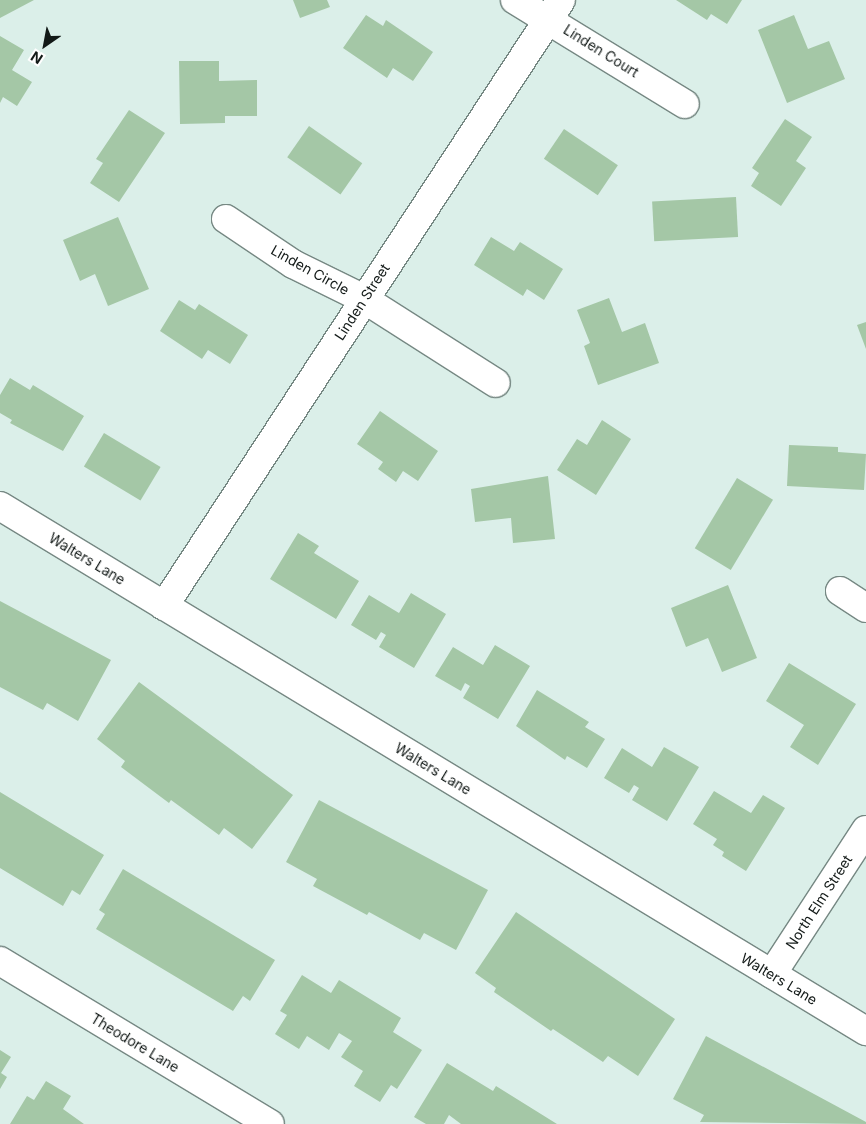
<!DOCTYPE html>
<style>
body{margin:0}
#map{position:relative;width:866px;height:1124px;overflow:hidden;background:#dbefe9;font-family:Inter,sans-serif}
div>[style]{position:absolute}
.building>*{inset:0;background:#a4c7a6;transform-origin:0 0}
.roads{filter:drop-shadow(1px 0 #768883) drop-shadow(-1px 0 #768883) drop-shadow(0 1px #768883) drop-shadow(0 -1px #768883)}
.minor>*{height:28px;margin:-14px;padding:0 14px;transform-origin:14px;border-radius:14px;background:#fff}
span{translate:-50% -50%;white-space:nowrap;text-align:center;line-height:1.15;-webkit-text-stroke:4px #fff;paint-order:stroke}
.street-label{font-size:14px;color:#121917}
.north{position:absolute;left:20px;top:20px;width:50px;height:50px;-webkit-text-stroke:4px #fff;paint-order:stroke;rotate:213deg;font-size:14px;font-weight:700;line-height:20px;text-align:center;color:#121917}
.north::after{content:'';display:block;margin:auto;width:18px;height:22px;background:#121917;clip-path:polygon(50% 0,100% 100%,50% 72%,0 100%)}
</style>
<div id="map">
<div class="building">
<div style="clip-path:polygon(0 0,34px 0,0 18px)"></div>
<div style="clip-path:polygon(293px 0,327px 0,330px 7px,300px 18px)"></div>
<div style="clip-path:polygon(676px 0,742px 0,727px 24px,711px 14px,707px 20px)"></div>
<div style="clip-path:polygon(366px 15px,383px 26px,386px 20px,433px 52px,413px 81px,393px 68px,387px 78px,343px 48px)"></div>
<div style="clip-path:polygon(794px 15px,808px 49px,829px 41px,845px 79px,787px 103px,758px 30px)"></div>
<div style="clip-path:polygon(0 36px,24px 50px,12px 70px,32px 82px,17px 106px,3px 97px,0 103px)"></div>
<div style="clip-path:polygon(179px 61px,219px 61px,219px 81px,257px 80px,257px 116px,225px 116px,225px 123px,180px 124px)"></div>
<div style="clip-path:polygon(129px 110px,165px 133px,119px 202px,90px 183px,103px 163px,96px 159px)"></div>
<div style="clip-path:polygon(785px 119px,812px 137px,796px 161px,806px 168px,781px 206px,751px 186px,759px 173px,752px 168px)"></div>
<div style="left:309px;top:126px;width:65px;height:38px;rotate:35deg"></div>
<div style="left:564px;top:129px;width:65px;height:36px;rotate:34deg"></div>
<div style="left:736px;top:197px;width:40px;height:84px;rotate:87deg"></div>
<div style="clip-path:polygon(118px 217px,149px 289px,108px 306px,95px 274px,80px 281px,63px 240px)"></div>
<div style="clip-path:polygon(491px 237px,514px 251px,520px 242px,563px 269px,544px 300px,527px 289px,523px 296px,474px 265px)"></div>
<div style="clip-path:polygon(609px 298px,622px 332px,645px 323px,659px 363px,598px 385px,584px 346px,590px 343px,577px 310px)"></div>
<div style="clip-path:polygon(179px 300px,195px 310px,199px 304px,248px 335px,230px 364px,208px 350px,202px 359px,160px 331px)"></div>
<div style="clip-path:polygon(866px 322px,866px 349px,857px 325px)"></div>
<div style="clip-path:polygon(10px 378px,30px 390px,33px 385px,84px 416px,63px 451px,10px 423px,12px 420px,0 413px,0 395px)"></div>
<div style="clip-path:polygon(380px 411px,438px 451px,418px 481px,403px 471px,396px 482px,378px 469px,383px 462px,357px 444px)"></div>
<div style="clip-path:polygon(602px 420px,631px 439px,596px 495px,557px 470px,577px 439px,587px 445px)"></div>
<div style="left:104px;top:433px;width:66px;height:39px;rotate:31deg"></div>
<div style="clip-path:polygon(789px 445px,838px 447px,838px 452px,866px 454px,864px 490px,787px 486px)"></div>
<div style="clip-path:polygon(548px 476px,555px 539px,513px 543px,511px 518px,475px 522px,471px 489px)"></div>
<div style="left:737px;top:478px;width:42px;height:82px;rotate:31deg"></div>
<div style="clip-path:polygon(298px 533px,319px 546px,314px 553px,359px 581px,336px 619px,270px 579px)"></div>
<div style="clip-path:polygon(728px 585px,757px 658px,722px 672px,708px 638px,686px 647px,671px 608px)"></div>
<div style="clip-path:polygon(411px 593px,446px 614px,414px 668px,379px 647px,386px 635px,381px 632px,376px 640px,351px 625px,369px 595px,399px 613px)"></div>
<div style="clip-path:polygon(0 601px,111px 660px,78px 721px,47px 703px,43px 710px,0 687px)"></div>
<div style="clip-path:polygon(495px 645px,530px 666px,498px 719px,463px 698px,470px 686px,465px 683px,461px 691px,435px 676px,453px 647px,483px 665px)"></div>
<div style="clip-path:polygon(789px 663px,856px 704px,818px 765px,790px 747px,804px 725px,766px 701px)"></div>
<div style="clip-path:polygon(139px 682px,293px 795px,252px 849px,224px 828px,219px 835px,171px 800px,169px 803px,121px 767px,125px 761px,97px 739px)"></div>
<div style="clip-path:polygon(537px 690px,589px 722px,585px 727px,605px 739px,587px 768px,567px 756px,565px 760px,516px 726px)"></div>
<div style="clip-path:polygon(664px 747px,699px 767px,667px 821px,632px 800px,639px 788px,634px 785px,629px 793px,604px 778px,622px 748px,652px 767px)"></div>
<div style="clip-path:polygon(714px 791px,751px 813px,763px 795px,785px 808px,746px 871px,722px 856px,724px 852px,713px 845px,717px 839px,693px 824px)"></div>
<div style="clip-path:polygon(0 792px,104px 855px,80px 895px,72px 890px,63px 906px,0 868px)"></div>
<div style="clip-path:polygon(319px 800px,488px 890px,456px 950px,424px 933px,420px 940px,369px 912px,367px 915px,313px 886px,317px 879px,286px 862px)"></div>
<div style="clip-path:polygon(123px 869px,275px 960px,250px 1001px,243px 996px,233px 1011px,96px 929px,105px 914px,99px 910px)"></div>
<div style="clip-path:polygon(516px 912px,675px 1019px,638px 1076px,608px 1056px,603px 1062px,553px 1029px,551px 1031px,494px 992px,496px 988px,475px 973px)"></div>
<div style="clip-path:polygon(302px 975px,331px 993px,339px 980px,401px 1018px,393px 1032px,422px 1050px,397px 1089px,391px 1085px,380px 1102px,354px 1086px,363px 1071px,341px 1057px,352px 1041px,339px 1033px,329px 1050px,307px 1036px,299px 1049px,275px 1034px,287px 1015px,280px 1011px)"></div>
<div style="clip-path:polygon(706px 1036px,866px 1122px,866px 1124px,700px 1122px,704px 1115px,673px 1099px)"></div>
<div style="clip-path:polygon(0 1050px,11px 1057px,1px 1073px,7px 1077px,0 1089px)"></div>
<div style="clip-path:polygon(447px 1063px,493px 1091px,496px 1086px,557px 1124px,461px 1124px,449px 1115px,444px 1124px,426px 1124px,414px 1117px)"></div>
<div style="clip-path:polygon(46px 1081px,71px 1096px,63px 1109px,84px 1124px,10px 1124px,27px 1096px,34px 1100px)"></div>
</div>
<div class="roads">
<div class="minor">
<div style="left:515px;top:0;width:199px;rotate:31.5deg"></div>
<div style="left:226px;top:219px;width:81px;rotate:33.9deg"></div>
<div style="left:293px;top:264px;width:79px;rotate:26.2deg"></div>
<div style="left:364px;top:299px;width:156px;rotate:32.5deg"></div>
<div style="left:0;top:506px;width:1013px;rotate:31.23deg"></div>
<div style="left:840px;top:591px;width:31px;rotate:33deg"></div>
<div style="left:164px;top:606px;width:724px;rotate:-56.77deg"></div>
<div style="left:0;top:961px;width:315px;rotate:31.1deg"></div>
<div style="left:772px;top:974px;width:172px;rotate:-56.9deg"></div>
</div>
</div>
<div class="street-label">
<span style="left:601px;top:51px;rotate:32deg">Linden Court</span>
<span style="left:310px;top:270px;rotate:29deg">Linden Circle</span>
<span style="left:362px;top:302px;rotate:-57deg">Linden Street</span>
<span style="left:87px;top:559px;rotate:31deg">Walters Lane</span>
<span style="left:433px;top:769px;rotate:31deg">Walters Lane</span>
<span style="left:819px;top:902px;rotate:-57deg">North Elm Street</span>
<span style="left:779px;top:979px;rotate:31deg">Walters Lane</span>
<span style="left:135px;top:1043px;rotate:31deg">Theodore Lane</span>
</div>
<div class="north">N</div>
</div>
